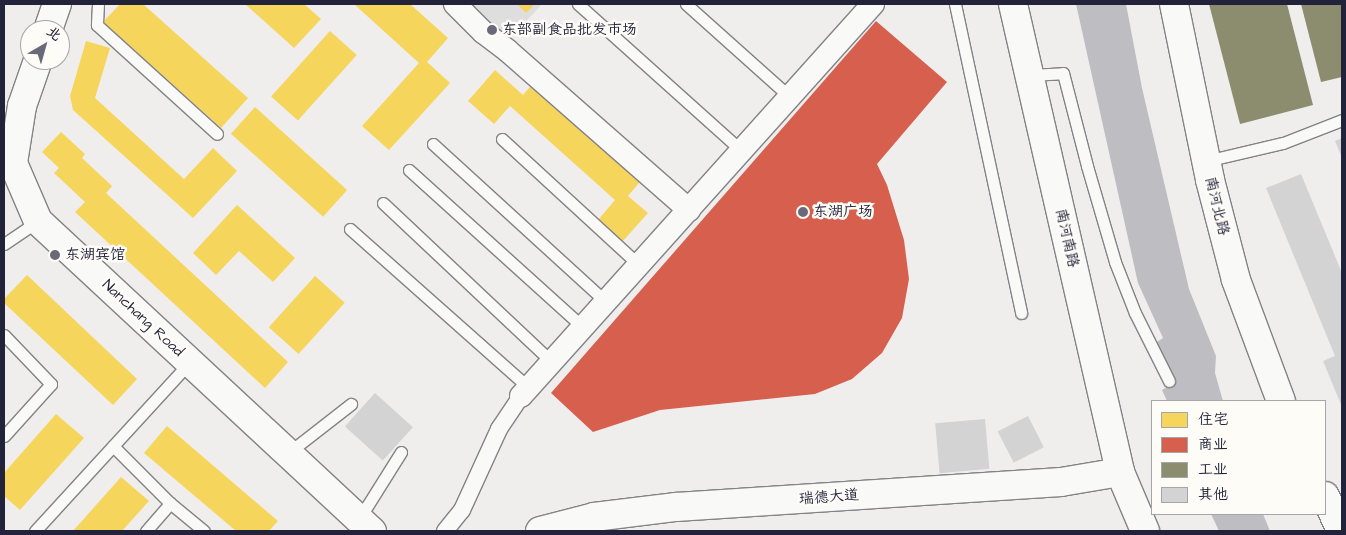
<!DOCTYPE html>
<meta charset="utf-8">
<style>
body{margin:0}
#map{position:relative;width:1346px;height:535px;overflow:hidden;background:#efeeed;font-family:"Architects Daughter","LXGW WenKai TC",sans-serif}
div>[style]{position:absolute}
.built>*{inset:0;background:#dfdede}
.water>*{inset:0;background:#bebec2}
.homes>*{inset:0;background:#f6d55c;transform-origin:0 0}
.shops>*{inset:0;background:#d6604d}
.industry>*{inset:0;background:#8c8c6e}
.building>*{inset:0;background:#d4d3d4;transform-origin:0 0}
.roads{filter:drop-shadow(1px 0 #838287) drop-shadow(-1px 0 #838287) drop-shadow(0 1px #838287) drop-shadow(0 -1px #838287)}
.service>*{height:11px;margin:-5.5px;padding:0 5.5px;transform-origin:5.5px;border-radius:5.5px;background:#f9f9f7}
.pedestrian>*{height:16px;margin:-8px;padding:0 8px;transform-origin:8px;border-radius:8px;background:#f9f9f7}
.minor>*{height:22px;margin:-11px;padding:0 11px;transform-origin:11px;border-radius:11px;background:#f9f9f7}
.tertiary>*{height:28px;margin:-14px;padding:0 14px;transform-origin:14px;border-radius:14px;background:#f9f9f7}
.secondary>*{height:28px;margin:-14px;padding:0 14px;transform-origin:14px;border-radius:14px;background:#f9f9f7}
.dots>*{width:14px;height:14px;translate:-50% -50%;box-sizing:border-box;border:2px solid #fdfcf7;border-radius:50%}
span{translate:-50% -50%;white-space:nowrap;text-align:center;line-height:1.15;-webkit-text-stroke:5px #fdfcf7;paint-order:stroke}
.poi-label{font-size:15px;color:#22223b}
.left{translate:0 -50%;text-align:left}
.street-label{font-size:15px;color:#22223b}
.frame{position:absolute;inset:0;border:5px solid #22223b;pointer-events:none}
.legend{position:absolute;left:1151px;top:400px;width:175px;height:115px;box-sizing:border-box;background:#fdfcf7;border:1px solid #a5a5ac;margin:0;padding:6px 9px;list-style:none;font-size:15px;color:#22223b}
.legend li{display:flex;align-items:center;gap:10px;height:25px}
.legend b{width:25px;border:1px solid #a5a5ac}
.north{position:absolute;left:20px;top:20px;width:50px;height:50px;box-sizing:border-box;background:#fdfcf7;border:1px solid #a5a5ac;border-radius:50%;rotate:38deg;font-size:14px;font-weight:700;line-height:20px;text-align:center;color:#22223b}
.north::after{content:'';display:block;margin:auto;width:18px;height:22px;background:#6a6979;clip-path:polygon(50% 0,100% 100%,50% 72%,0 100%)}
</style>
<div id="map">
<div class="built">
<div style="clip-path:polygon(440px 4px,542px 4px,494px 56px)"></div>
</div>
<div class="water">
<div style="clip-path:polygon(1076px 4px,1126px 4px,1142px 88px,1189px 289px,1216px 356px,1215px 373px,1223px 401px,1167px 401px,1162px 390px,1174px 383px,1157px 342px,1163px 338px,1138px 283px)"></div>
<div style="clip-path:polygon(1211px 514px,1263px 514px,1270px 531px,1219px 531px)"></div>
</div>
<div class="homes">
<div style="clip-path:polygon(120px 4px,143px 4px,248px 98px,221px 128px,103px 22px)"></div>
<div style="clip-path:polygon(245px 4px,304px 4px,321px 19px,294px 48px)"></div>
<div style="clip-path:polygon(356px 4px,410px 4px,448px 38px,427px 62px,450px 83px,389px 150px,362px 126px,419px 63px,355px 5px)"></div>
<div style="clip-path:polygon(517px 4px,535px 4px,526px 13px)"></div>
<div style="left:330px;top:31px;width:36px;height:88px;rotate:42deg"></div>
<div style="clip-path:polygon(86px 41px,110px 48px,95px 98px,184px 179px,213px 148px,237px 171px,193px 218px,73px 110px,70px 96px)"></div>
<div style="clip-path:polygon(495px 70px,523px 95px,535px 81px,644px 177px,628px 196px,648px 213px,622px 242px,598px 220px,615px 200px,510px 106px,494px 124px,468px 101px)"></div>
<div style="left:255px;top:107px;width:124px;height:36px;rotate:42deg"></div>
<div style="clip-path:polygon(61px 132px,85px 154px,82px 158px,112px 186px,106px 193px,288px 362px,265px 388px,75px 212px,85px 202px,54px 173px,59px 168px,42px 152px)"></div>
<div style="clip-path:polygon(237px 205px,295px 258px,273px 282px,239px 251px,216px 275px,193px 253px)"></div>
<div style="clip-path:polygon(27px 275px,137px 379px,113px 405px,4px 303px,4px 299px)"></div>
<div style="left:315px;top:276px;width:40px;height:69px;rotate:42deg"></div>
<div style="clip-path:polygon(56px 414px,84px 438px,20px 510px,4px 496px,4px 473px)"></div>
<div style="clip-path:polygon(167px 426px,278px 521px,269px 531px,236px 531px,144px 453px)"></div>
<div style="clip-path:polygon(121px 477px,149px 501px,122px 531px,73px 531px)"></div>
</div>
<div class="shops">
<div style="clip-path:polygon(876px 21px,947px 82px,877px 164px,887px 185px,904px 240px,909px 279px,902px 318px,882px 353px,852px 379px,815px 394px,660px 410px,593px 432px,551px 393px)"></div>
</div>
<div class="industry">
<div style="clip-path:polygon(1209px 4px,1287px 4px,1313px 105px,1240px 124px)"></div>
<div style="clip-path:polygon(1301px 4px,1342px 4px,1342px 77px,1321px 82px)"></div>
</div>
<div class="building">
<div style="clip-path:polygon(1342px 138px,1342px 158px,1335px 141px)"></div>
<div style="clip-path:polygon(1301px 174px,1342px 273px,1342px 407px,1323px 361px,1335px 356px,1266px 188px)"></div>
<div style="left:375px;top:393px;width:51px;height:45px;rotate:42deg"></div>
<div style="left:1028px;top:416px;width:35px;height:34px;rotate:63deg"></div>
<div style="left:985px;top:419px;width:50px;height:50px;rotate:85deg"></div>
</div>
<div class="roads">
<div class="service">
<div style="left:98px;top:4px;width:21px;rotate:93deg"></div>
<div style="left:97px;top:25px;width:162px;rotate:42.2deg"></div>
<div style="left:578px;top:4px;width:219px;rotate:41.9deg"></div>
<div style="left:686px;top:4px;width:140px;rotate:41.8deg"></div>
<div style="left:955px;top:4px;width:316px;rotate:77.9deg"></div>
<div style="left:1030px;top:75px;width:33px;rotate:-3deg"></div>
<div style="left:1063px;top:73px;width:96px;rotate:75.5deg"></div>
<div style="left:1087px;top:166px;width:100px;rotate:73.7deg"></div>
<div style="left:1115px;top:262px;width:55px;rotate:68.6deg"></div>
<div style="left:1135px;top:313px;width:76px;rotate:63.4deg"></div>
<div style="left:502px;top:139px;width:186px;rotate:42.6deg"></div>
<div style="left:433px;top:144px;width:234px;rotate:42.4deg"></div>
<div style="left:1206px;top:161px;width:79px;rotate:-13.2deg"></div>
<div style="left:1283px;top:143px;width:63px;rotate:-21.3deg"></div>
<div style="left:409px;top:170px;width:234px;rotate:42.1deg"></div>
<div style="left:383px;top:203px;width:232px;rotate:43.3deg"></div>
<div style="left:350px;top:229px;width:239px;rotate:41.6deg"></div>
<div style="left:4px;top:244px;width:41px;rotate:-34.1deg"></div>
<div style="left:4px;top:335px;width:68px;rotate:46.2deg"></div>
<div style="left:51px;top:384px;width:70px;rotate:132.1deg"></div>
<div style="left:113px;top:446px;width:81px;rotate:45deg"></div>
<div style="left:170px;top:503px;width:44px;rotate:39.5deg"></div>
<div style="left:288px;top:453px;width:80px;rotate:-37.9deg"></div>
<div style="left:359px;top:519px;width:79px;rotate:-57.9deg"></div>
<div style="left:35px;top:531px;width:229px;rotate:-47.5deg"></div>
<div style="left:146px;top:531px;width:37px;rotate:-49deg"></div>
</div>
<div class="pedestrian">
<div style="left:445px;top:531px;width:27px;rotate:-51deg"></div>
<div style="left:462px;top:510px;width:89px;rotate:-65.4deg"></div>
<div style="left:499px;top:429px;width:40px;rotate:-56deg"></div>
</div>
<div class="minor">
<div style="left:455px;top:4px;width:40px;rotate:45deg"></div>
<div style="left:483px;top:32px;width:31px;rotate:37deg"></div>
<div style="left:508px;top:51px;width:241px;rotate:41.3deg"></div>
<div style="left:521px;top:396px;width:527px;rotate:-48.08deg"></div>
</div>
<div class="tertiary">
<div style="left:1013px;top:4px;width:480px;rotate:77.1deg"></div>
<div style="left:1120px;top:472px;width:64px;rotate:67deg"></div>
<div style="left:1174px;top:4px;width:180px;rotate:78.4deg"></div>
<div style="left:1210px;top:180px;width:103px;rotate:75.4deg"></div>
<div style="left:1236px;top:280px;width:129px;rotate:69.6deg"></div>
<div style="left:1325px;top:496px;width:38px;rotate:65deg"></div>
<div style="left:540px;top:531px;width:56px;rotate:-14.5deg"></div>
<div style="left:594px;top:517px;width:83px;rotate:-7deg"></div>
<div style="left:676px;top:507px;width:386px;rotate:-3.7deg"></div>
<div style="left:1061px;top:482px;width:60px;rotate:-9.6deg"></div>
</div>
<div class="secondary">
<div style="left:48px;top:30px;width:28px;rotate:-71deg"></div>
<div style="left:38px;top:60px;width:49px;rotate:109.2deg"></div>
<div style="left:22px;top:106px;width:58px;rotate:99deg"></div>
<div style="left:13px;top:163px;width:63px;rotate:66.7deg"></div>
<div style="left:38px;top:221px;width:456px;rotate:42.9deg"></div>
</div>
</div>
<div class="dots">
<div style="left:492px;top:30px;background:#6a6979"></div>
<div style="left:803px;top:212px;background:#6a6979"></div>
<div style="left:55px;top:255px;background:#6a6979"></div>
</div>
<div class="poi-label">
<span class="left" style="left:502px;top:30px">东部副食品批发市场</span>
<span class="left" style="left:813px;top:212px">东湖广场</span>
<span class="left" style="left:65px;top:255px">东湖宾馆</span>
</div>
<div class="street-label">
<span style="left:1217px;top:206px;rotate:76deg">南河北路</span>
<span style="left:1067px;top:238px;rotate:77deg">南河南路</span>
<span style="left:143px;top:318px;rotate:43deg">Nanchang Road</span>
<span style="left:829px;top:497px;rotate:-4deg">瑞德大道</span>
</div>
<div class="frame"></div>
<ul class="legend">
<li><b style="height:14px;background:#f6d55c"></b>住宅</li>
<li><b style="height:14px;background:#d6604d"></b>商业</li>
<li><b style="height:14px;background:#8c8c6e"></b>工业</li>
<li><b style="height:14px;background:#d4d3d4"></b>其他</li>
</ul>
<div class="north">北</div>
</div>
